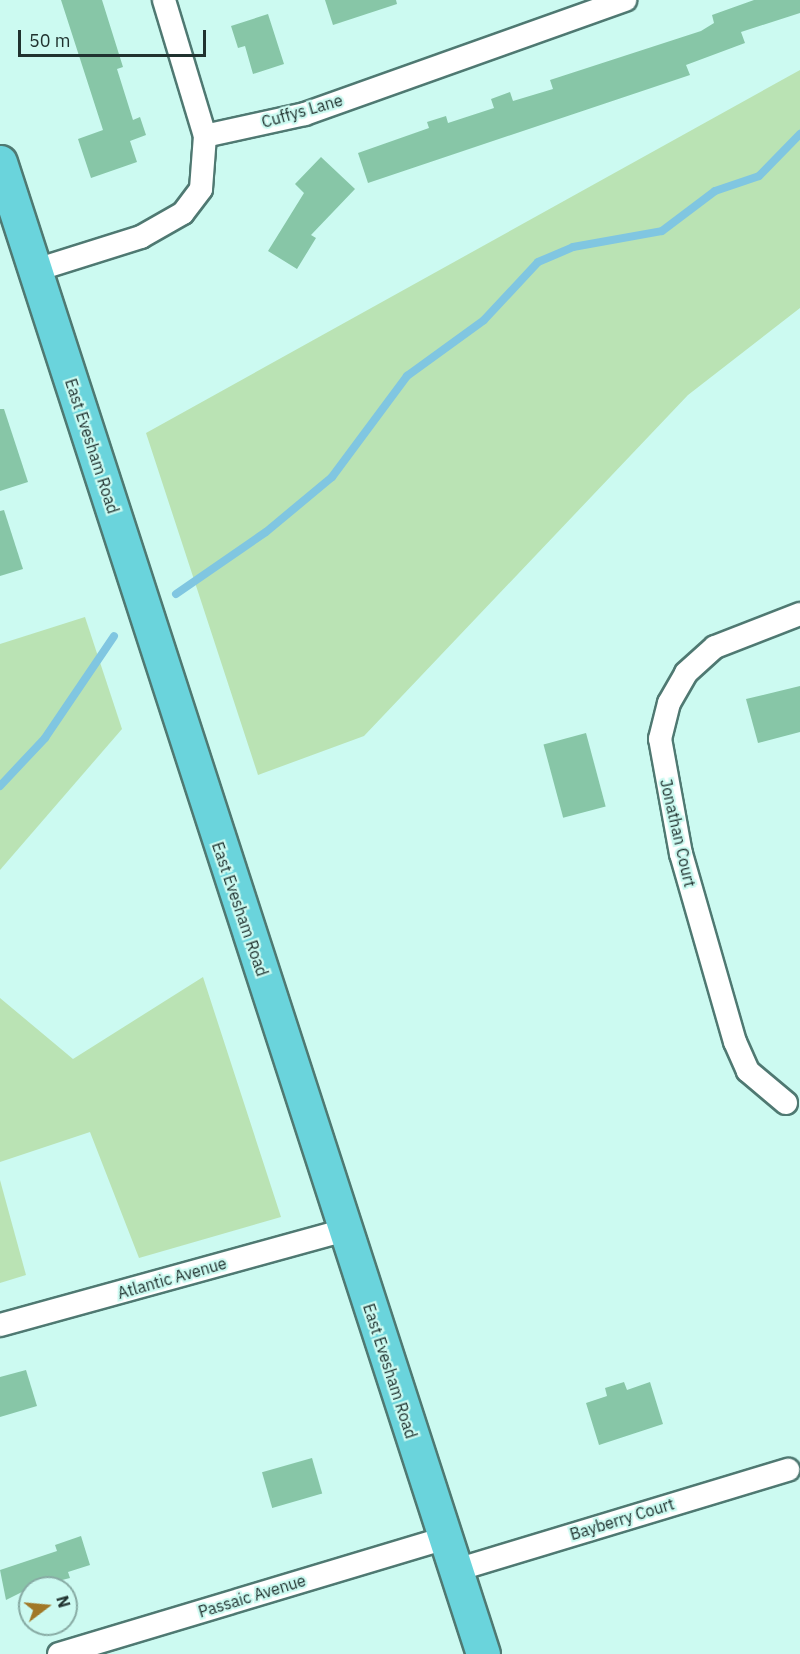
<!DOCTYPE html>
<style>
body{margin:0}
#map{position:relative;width:800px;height:1654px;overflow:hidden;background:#ccfaf1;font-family:"IBM Plex Sans",sans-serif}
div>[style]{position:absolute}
.green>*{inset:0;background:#bae3b4}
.stream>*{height:8px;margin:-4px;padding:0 4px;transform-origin:4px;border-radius:4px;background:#80c6e1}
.building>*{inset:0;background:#87c6a7;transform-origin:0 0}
.roads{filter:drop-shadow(2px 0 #4f7972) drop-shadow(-2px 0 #4f7972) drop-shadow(0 2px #4f7972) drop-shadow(0 -2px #4f7972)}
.street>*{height:22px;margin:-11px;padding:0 11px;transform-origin:11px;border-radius:11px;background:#fff}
.primary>*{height:33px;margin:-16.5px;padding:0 16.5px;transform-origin:16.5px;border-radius:16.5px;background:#6ad4dc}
span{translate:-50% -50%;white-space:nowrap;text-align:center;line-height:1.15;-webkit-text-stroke:4.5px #ccfaf1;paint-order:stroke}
.street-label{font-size:16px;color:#20322f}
.north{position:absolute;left:18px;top:1576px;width:60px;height:60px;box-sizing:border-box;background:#ccfaf1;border:2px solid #87aaa3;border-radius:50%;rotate:74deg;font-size:16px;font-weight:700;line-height:24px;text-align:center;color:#20322f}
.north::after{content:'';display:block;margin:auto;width:21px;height:27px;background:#a17827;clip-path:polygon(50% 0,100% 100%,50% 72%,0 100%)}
.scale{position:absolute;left:18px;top:30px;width:188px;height:27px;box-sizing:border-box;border:3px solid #20322f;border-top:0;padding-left:8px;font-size:18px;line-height:21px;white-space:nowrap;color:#20322f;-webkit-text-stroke:4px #ccfaf1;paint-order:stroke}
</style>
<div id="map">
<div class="green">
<div style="clip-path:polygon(800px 70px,800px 308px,688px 395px,364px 736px,258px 775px,146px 433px)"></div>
<div style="clip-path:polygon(85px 617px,122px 729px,0 870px,0 644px)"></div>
<div style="clip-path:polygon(203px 977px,281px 1217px,139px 1258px,90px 1132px,0 1162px,0 998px,73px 1059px)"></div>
<div style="clip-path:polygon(0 1180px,26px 1275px,0 1283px)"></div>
</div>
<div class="stream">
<div style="left:176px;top:594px;width:109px;rotate:-34.6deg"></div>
<div style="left:266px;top:532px;width:86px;rotate:-39.8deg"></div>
<div style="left:332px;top:477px;width:126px;rotate:-53.4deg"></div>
<div style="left:407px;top:376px;width:95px;rotate:-36deg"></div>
<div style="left:484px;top:320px;width:79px;rotate:-47deg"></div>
<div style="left:538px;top:262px;width:38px;rotate:-23deg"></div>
<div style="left:573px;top:247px;width:90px;rotate:-10.2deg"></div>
<div style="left:662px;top:231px;width:66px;rotate:-37deg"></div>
<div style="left:715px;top:191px;width:46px;rotate:-18.8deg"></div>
<div style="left:759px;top:176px;width:59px;rotate:-45.7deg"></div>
<div style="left:0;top:786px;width:66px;rotate:-46.8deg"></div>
<div style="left:45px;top:738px;width:123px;rotate:-55.9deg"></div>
</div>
<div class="building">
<div style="clip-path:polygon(61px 0,102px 0,123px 67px,117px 69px,133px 120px,140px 117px,146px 135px,130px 141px,137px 162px,91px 178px,78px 139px,103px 130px)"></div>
<div style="clip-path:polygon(325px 0,396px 0,397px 4px,333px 25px)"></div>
<div style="clip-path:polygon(754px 0,800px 0,800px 13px,741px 32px,745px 43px,686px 65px,690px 75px,368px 183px,358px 153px,429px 128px,427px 122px,446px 116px,448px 123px,494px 108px,491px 99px,510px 92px,513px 101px,553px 89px,550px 80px,701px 31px,714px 23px,712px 15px)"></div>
<div style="clip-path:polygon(268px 14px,284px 64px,253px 74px,245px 46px,238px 48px,231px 26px)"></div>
<div style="clip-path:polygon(321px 157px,355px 189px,311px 235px,316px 238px,297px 269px,268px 251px,304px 193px,295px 184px)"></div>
<div style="clip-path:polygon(0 409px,4px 409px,28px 482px,0 491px)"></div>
<div style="clip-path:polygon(4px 510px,23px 569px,0 576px,0 511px)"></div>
<div style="clip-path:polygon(800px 686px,800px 732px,758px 743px,746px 699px)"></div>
<div style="left:586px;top:733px;width:76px;height:44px;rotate:75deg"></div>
<div style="clip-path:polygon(26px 1370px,37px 1406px,0 1417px,0 1377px)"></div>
<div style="clip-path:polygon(624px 1382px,627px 1390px,650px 1382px,663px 1424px,599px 1445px,586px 1403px,607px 1396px,605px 1388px)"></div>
<div style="left:312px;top:1458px;width:37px;height:52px;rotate:74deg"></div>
<div style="clip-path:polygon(81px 1536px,90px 1565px,68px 1572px,70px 1578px,30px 1588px,6px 1600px,0 1570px,57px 1551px,55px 1545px)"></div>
</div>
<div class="roads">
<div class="street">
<div style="left:205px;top:136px;width:102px;rotate:-12.4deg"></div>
<div style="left:305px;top:114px;width:340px;rotate:-19.6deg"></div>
<div style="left:36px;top:270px;width:110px;rotate:-17.4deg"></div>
<div style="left:141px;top:237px;width:48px;rotate:-29.7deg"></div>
<div style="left:183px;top:213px;width:30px;rotate:-53deg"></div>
<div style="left:201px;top:189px;width:53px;rotate:-85.7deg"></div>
<div style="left:205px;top:136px;width:142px;rotate:-106.8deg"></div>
<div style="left:786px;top:1103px;width:50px;rotate:-139.9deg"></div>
<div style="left:748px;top:1071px;width:32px;rotate:-114deg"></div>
<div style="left:735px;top:1042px;width:196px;rotate:-106deg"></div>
<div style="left:681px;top:854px;width:117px;rotate:-100.3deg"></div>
<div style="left:660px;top:739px;width:37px;rotate:-76deg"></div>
<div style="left:669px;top:703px;width:34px;rotate:-60deg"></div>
<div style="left:686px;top:673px;width:39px;rotate:-42deg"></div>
<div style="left:715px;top:647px;width:91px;rotate:-21.2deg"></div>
<div style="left:0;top:1325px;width:357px;rotate:-15.4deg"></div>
<div style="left:456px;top:1570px;width:347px;rotate:-16.8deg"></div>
<div style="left:59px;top:1654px;width:404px;rotate:-16.7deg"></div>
</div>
<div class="primary">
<div style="left:0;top:162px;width:1568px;rotate:72.06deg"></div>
</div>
</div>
<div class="street-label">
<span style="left:302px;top:111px;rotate:-16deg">Cuffys Lane</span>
<span style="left:92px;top:446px;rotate:72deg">East Evesham Road</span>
<span style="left:678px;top:833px;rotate:77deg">Jonathan Court</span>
<span style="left:240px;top:909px;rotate:71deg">East Evesham Road</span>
<span style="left:172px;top:1278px;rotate:-16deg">Atlantic Avenue</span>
<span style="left:390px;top:1371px;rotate:72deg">East Evesham Road</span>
<span style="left:622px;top:1519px;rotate:-17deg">Bayberry Court</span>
<span style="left:252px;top:1596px;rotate:-17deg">Passaic Avenue</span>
</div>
<div class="north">N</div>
<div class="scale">50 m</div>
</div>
